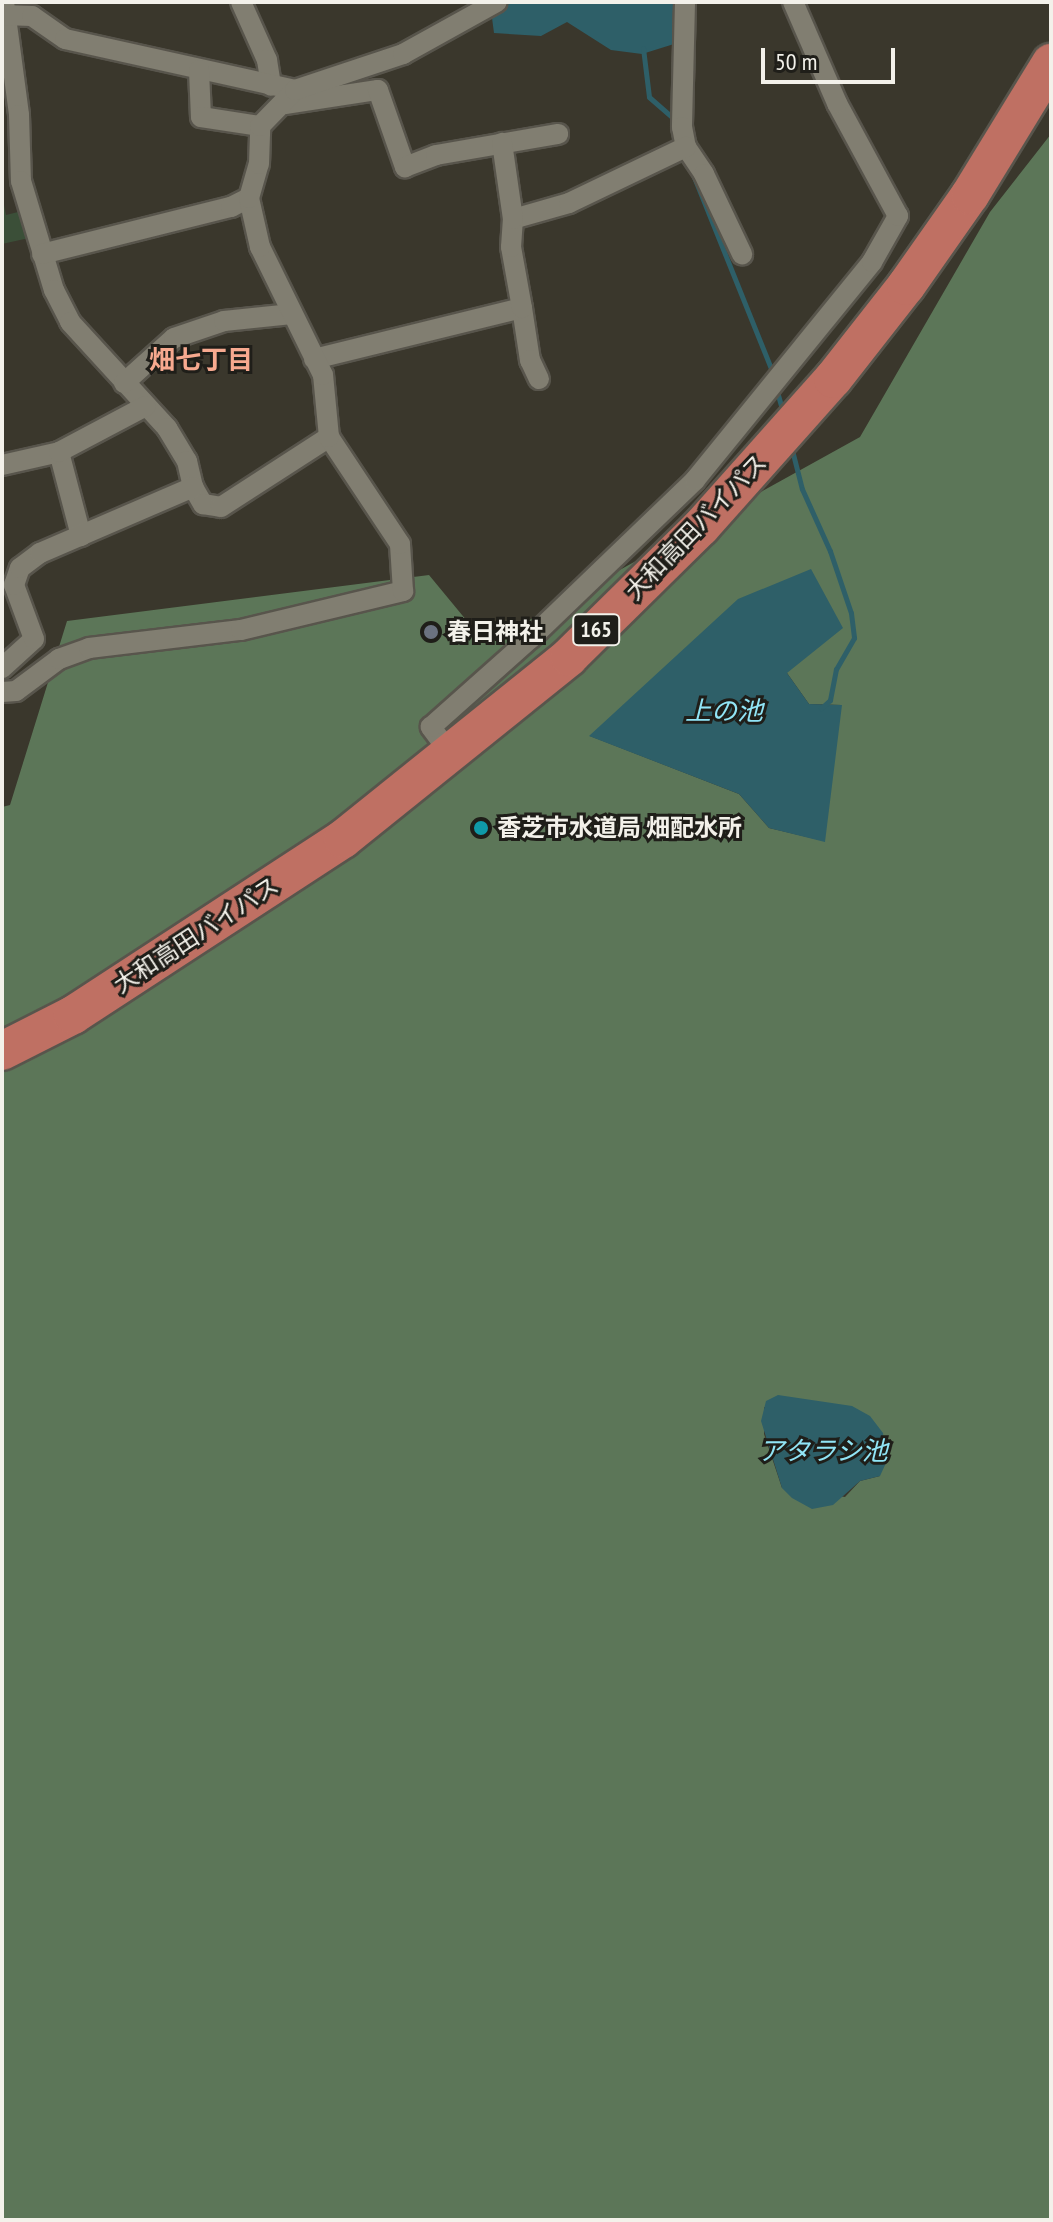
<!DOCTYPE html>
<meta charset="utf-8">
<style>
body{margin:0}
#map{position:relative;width:1053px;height:2222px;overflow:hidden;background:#3a372c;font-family:"PT Sans Narrow","Noto Sans JP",sans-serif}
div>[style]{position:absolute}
.green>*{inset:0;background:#3b4f38}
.forest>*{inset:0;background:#5c7658}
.water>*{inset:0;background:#2e5f68}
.stream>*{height:5px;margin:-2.5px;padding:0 2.5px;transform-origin:2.5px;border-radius:2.5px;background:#2e5f68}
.roads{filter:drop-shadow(2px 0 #58554c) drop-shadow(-2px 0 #58554c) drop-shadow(0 2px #58554c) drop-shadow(0 -2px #58554c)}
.street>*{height:20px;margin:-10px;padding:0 10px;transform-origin:10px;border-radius:10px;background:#817e71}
.highway>*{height:38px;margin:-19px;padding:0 19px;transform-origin:19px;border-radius:19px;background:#bf7063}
.dots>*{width:22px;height:22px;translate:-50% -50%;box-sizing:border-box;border:4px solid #1f1e19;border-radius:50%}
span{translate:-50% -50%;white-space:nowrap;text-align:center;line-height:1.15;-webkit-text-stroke:6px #1f1e19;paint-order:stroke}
.shield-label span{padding:2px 6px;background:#1f1e19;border:2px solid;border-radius:6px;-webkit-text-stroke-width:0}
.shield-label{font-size:22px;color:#f3f1ea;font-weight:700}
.street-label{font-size:24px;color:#f3f1ea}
.poi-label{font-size:24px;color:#f3f1ea;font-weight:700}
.left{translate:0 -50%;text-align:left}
.neighbourhood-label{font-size:26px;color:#f7a98f;font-weight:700}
.water-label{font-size:26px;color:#91e5f6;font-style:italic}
.frame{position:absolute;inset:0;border:4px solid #f3f1ea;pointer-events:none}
.scale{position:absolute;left:761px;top:48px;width:134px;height:36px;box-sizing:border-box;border:4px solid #f3f1ea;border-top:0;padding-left:10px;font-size:24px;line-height:28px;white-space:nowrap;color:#f3f1ea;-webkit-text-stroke:6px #1f1e19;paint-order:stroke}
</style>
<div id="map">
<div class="green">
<div style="clip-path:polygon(2px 195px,6px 215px,22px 211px,29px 238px,2px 244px)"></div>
</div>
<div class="forest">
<div style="clip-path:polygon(evenodd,1051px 134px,1051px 2220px,2px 2220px,2px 807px,10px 805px,67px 621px,429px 575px,486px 644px,860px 437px,990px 212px,1051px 134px,787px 673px,809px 704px,841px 705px,824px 841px,769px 828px,739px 794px,590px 736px,787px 673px,1051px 134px,764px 1407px,880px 1476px,860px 1481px,845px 1497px,782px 1488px,764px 1434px,764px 1407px)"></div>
</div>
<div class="water">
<div style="clip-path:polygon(508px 2px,674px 2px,674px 44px,642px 54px,611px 50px,567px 22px,541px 36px,494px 33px,492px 18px)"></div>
<div style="clip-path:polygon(811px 569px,843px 628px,787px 673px,809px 704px,842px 705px,825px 842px,769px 828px,739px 794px,589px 736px,738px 599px)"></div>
<div style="clip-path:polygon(778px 1395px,852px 1406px,870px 1416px,883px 1433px,886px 1463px,880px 1476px,860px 1481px,833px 1505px,812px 1509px,792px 1498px,782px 1488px,761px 1421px,766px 1401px)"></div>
</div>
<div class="stream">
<div style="left:643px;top:48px;width:49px;rotate:83deg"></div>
<div style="left:649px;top:97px;width:37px;rotate:41deg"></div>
<div style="left:692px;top:172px;width:218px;rotate:68.1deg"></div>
<div style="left:776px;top:388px;width:26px;rotate:74deg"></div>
<div style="left:791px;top:446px;width:44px;rotate:75.7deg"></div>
<div style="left:802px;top:489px;width:68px;rotate:65.7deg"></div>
<div style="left:830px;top:551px;width:65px;rotate:71.3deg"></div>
<div style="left:851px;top:613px;width:25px;rotate:83deg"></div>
<div style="left:854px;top:638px;width:36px;rotate:120deg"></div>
<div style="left:836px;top:669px;width:32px;rotate:101deg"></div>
<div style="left:830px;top:700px;width:12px;rotate:138deg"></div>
</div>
<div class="roads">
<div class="street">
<div style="left:4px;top:2px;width:114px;rotate:82.4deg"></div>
<div style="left:19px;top:115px;width:66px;rotate:88.3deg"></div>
<div style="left:21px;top:181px;width:114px;rotate:73.2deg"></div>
<div style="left:54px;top:290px;width:36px;rotate:63deg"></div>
<div style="left:70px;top:322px;width:144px;rotate:47.5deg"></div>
<div style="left:167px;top:428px;width:39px;rotate:59deg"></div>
<div style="left:187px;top:461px;width:27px;rotate:77deg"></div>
<div style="left:193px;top:487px;width:20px;rotate:60deg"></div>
<div style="left:203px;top:504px;width:18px;rotate:9deg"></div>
<div style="left:221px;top:507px;width:129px;rotate:-32.9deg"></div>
<div style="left:241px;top:2px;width:64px;rotate:65.9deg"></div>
<div style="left:267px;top:60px;width:26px;rotate:81deg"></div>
<div style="left:685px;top:2px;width:125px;rotate:91.4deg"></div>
<div style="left:682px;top:127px;width:20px;rotate:79deg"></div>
<div style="left:686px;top:147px;width:32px;rotate:56deg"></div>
<div style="left:704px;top:174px;width:89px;rotate:64.6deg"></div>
<div style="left:2px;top:15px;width:30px;rotate:2deg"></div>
<div style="left:32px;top:16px;width:40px;rotate:34.9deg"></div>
<div style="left:65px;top:39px;width:236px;rotate:12.5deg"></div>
<div style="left:199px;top:70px;width:47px;rotate:87.6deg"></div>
<div style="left:201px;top:117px;width:60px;rotate:8.7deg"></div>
<div style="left:285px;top:104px;width:94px;rotate:-8.6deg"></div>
<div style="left:378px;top:90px;width:82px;rotate:70.7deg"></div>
<div style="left:405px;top:167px;width:33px;rotate:-21deg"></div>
<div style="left:436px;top:155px;width:124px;rotate:-9.8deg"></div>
<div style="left:513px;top:219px;width:58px;rotate:-15.9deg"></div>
<div style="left:569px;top:203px;width:130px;rotate:-25.6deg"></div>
<div style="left:42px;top:254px;width:195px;rotate:-14deg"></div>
<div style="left:231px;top:207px;width:20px;rotate:-27deg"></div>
<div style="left:522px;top:308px;width:53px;rotate:81.3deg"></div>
<div style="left:530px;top:360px;width:21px;rotate:65deg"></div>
<div style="left:314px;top:359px;width:214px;rotate:-13.8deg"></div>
<div style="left:522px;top:308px;width:62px;rotate:-100.2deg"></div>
<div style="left:511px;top:247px;width:28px;rotate:-86deg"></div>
<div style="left:513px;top:219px;width:77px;rotate:-98.2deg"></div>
<div style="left:124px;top:383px;width:67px;rotate:-42deg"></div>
<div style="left:174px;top:338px;width:53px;rotate:-18.8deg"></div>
<div style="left:224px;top:321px;width:68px;rotate:-5.9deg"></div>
<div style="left:59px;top:452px;width:87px;rotate:75.3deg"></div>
<div style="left:2px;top:465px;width:58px;rotate:-12.8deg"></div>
<div style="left:59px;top:452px;width:98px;rotate:-27.9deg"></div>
<div style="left:2px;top:668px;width:43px;rotate:-42.2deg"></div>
<div style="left:34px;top:639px;width:58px;rotate:-110.3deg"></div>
<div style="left:14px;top:585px;width:18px;rotate:-71deg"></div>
<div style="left:20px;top:568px;width:25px;rotate:-37deg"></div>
<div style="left:40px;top:553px;width:167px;rotate:-23.3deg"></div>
<div style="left:2px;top:692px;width:14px;rotate:-4deg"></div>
<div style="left:16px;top:691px;width:54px;rotate:-36.7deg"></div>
<div style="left:59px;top:659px;width:32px;rotate:-20deg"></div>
<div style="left:89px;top:648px;width:153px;rotate:-6.8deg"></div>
<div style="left:241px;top:630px;width:167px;rotate:-13.5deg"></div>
<div style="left:403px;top:591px;width:47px;rotate:-93.7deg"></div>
<div style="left:400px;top:544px;width:128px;rotate:-123.6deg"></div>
<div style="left:329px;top:437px;width:62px;rotate:-95.5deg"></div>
<div style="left:323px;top:375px;width:143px;rotate:-116.2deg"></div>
<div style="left:260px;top:247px;width:50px;rotate:-102.7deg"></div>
<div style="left:249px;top:198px;width:35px;rotate:-74deg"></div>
<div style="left:259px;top:164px;width:38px;rotate:-88deg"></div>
<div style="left:260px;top:126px;width:50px;rotate:-45.8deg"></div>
<div style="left:295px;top:90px;width:114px;rotate:-18.4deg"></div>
<div style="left:403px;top:54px;width:107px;rotate:-29deg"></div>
<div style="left:451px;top:754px;width:34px;rotate:-127deg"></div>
<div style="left:431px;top:727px;width:134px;rotate:-41.7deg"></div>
<div style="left:531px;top:638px;width:228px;rotate:-43.9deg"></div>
<div style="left:695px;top:480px;width:281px;rotate:-50.9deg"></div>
<div style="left:872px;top:262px;width:53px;rotate:-60.5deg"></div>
<div style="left:898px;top:216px;width:128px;rotate:-118.4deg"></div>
<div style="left:837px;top:103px;width:110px;rotate:-113.5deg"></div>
</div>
<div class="highway">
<div style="left:2px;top:1051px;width:80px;rotate:-26.9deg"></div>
<div style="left:73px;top:1015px;width:322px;rotate:-33.1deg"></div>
<div style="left:343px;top:839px;width:290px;rotate:-38.8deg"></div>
<div style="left:569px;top:657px;width:185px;rotate:-44.6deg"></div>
<div style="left:701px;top:527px;width:198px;rotate:-48.3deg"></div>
<div style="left:833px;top:379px;width:118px;rotate:-51.9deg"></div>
<div style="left:906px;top:286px;width:111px;rotate:-54.9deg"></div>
<div style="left:970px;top:195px;width:155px;rotate:-58.5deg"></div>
</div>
</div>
<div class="dots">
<div style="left:431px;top:632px;background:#6b7280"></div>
<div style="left:481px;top:828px;background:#0f9aa8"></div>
</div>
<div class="shield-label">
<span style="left:596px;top:630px">165</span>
</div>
<div class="street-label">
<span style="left:696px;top:527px;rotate:-46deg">大和高田バイパス</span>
<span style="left:196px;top:935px;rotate:-33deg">大和高田バイパス</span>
</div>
<div class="poi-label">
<span class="left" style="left:447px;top:632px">春日神社</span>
<span class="left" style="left:497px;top:828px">香芝市水道局 畑配水所</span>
</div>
<div class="neighbourhood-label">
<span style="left:201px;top:360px">畑七丁目</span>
</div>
<div class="water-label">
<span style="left:724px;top:711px">上の池</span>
<span style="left:823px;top:1451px">アタラシ池</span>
</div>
<div class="frame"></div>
<div class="scale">50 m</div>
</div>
